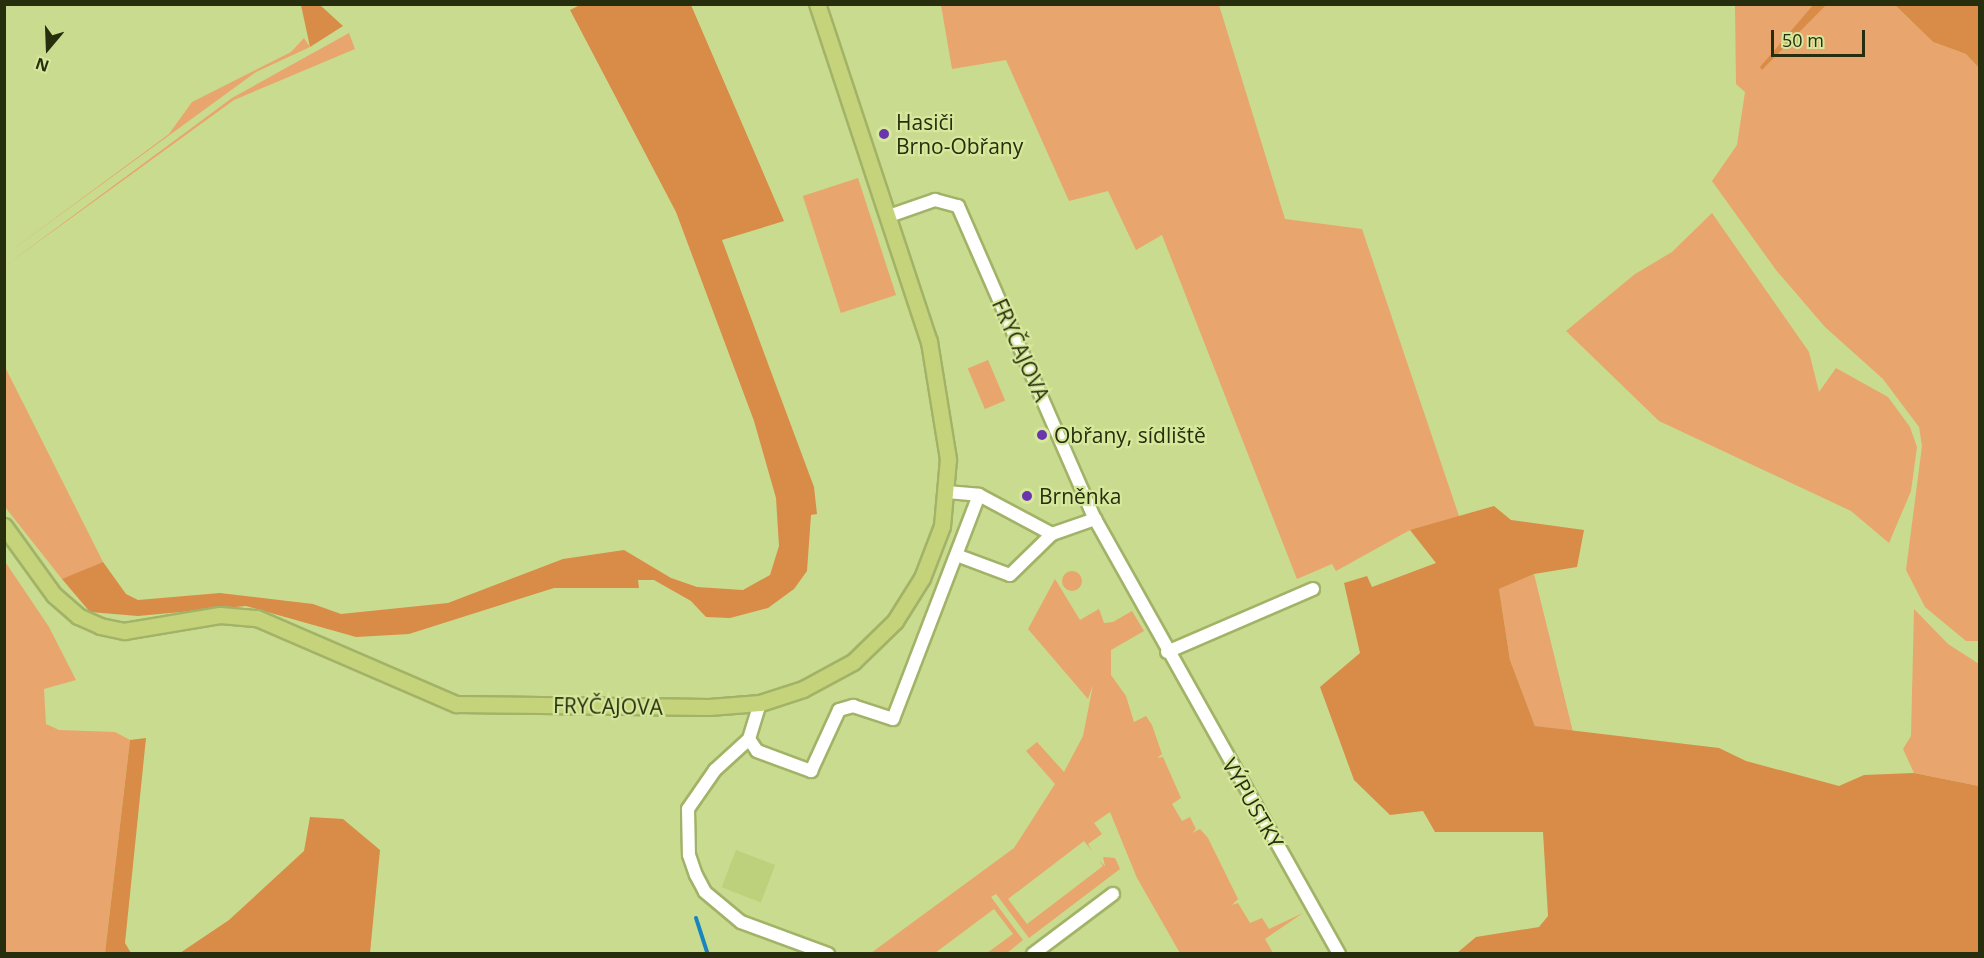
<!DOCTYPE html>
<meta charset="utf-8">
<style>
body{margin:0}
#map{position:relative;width:1984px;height:958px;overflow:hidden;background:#c9db8e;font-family:"Open Sans",sans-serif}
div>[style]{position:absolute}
.built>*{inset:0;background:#bdd07b;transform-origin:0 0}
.green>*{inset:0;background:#e8a56e;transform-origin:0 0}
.round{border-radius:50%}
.forest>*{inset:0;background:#d98b48}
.stream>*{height:4px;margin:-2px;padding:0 2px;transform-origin:2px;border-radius:2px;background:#1985bf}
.roads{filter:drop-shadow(2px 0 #a2b368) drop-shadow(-2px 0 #a2b368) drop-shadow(0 2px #a2b368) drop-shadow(0 -2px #a2b368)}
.minor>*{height:12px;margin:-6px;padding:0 6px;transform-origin:6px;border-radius:6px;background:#fff}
.major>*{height:15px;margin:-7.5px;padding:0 7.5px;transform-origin:7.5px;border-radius:7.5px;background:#c5d47b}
.dots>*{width:16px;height:16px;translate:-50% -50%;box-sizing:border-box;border:3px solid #d6e89b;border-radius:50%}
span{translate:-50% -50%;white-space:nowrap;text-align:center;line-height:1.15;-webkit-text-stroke:4.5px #d6e89b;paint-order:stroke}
.poi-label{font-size:21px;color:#272e0e}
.left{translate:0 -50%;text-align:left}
.street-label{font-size:21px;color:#272e0e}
.frame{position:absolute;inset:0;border:6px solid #272e0e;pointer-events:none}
.north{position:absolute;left:18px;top:18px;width:60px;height:60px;-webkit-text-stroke:4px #d6e89b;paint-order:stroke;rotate:199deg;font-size:16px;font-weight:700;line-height:24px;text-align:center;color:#272e0e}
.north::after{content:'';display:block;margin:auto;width:21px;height:27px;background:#272e0e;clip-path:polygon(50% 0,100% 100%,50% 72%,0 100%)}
.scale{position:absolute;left:1771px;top:30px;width:94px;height:27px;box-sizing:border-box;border:3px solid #272e0e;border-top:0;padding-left:8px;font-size:18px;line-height:21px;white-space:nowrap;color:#272e0e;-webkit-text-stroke:4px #d6e89b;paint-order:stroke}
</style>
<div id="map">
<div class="built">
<div style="left:736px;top:850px;width:42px;height:40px;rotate:21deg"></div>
</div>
<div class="green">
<div style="clip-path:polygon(1826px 4px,1895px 5px,1933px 42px,1966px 54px,1979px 68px,1979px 641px,1966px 641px,1925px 607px,1906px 570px,1922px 446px,1919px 427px,1883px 379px,1825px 327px,1776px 270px,1712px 181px,1737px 145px,1745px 92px,1736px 84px,1735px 5px,1814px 5px,1762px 70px)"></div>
<div style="clip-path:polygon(941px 5px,1219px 5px,1285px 219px,1362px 229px,1460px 519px,1410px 530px,1336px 571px,1332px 564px,1297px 579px,1162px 235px,1136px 250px,1108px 191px,1069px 201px,1006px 60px,952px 69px)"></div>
<div style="clip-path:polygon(349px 33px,355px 49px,234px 100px,5px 266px,232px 98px)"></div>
<div style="clip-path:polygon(304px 38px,310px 47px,256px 72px,5px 255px,169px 134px,192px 102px,291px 52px)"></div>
<div style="left:858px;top:178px;width:123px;height:58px;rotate:72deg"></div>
<div style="clip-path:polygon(1712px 213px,1809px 352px,1819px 392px,1836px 368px,1888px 397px,1910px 427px,1917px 447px,1911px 491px,1889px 543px,1851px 511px,1659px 421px,1566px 331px,1635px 274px,1672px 252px)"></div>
<div style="left:988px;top:360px;width:44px;height:22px;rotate:67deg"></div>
<div style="clip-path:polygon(4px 365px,103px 562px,71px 576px,62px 579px,5px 507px)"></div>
<div style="clip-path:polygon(4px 560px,49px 627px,76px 680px,44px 689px,46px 724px,59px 730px,115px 732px,130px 740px,105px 953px,5px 953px)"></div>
<div class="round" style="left:1062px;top:571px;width:20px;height:20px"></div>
<div style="clip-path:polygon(1534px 574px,1573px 732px,1535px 726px,1510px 660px,1499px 589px)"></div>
<div style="clip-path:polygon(1055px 579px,1080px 620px,1099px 609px,1104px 623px,1113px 622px,1132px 611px,1144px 631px,1111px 650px,1111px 675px,1126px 696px,1134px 722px,1146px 716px,1152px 725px,1162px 754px,1157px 758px,1163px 757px,1181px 798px,1172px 804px,1182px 821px,1190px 817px,1196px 829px,1192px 833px,1200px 829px,1208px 838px,1238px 899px,1232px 905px,1238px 903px,1250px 923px,1262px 918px,1269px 929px,1303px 913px,1265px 939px,1273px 953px,1180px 953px,1137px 878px,1110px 812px,1094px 823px,1102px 834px,1088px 844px,1092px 851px,1084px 841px,1008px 899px,1027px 924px,1103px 866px,1099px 860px,1105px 866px,1103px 857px,1115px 858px,1120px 869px,1029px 938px,996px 894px,991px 897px,1023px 940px,1007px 953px,987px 953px,1013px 934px,994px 909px,935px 953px,871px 953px,1014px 848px,1055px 784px,1026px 751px,1037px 742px,1064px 772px,1083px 736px,1093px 685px,1088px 699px,1028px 629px)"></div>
<div style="clip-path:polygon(1914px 609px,1948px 644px,1979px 664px,1979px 786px,1914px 773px,1903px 749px,1911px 736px)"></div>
</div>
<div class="forest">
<div style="clip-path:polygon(582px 4px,691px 5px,784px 221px,722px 240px,814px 487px,817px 514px,811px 515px,807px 571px,794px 589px,768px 608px,730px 618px,706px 617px,691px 601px,654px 580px,638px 580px,639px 588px,554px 588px,409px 634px,356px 637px,246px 606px,138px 616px,90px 612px,62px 579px,103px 562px,126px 594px,138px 600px,220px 593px,313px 604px,341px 614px,448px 603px,563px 559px,624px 550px,671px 578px,697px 587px,743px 590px,770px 575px,779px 546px,776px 498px,754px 421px,676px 212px,570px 10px)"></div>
<div style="clip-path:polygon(1814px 4px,1826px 5px,1762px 70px,1760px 67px)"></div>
<div style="clip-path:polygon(301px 5px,320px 5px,343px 26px,310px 47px)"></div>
<div style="clip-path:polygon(1895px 5px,1979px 5px,1979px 68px,1966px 54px,1933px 42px)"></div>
<div style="clip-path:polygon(1494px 506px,1511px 520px,1584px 530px,1577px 567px,1534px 574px,1499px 589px,1510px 660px,1535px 726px,1719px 748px,1746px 761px,1839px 786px,1864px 775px,1914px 773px,1979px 786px,1979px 953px,1457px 953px,1476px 937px,1539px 927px,1548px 916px,1543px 832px,1435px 832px,1423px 811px,1390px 815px,1354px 780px,1320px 687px,1360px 653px,1344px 583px,1367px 576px,1372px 587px,1436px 563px,1410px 530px)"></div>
<div style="clip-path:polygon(146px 738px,125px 943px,131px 953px,105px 953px,130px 740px)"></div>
<div style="clip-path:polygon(310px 817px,343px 819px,380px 850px,370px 953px,180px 953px,229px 920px,304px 851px)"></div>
</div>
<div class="stream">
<div style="left:696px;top:918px;width:38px;rotate:72deg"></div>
</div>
<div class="roads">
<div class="minor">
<div style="left:889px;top:216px;width:49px;rotate:-19.2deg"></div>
<div style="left:935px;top:200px;width:24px;rotate:15deg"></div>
<div style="left:958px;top:206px;width:342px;rotate:66.4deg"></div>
<div style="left:1095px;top:519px;width:499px;rotate:60.7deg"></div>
<div style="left:947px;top:492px;width:32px;rotate:5deg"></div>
<div style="left:979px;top:495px;width:83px;rotate:28.1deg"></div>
<div style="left:1052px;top:534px;width:46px;rotate:-19.2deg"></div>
<div style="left:959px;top:556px;width:54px;rotate:20.4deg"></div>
<div style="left:1010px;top:575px;width:59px;rotate:-44.3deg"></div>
<div style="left:1167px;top:652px;width:159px;rotate:-23.3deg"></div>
<div style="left:760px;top:703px;width:38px;rotate:107deg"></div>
<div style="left:749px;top:739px;width:14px;rotate:56deg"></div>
<div style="left:757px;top:751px;width:58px;rotate:20.3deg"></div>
<div style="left:811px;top:771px;width:67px;rotate:-65.3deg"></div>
<div style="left:839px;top:710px;width:15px;rotate:-16deg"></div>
<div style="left:853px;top:706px;width:42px;rotate:18deg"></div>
<div style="left:893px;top:719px;width:240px;rotate:-69deg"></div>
<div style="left:749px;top:739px;width:46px;rotate:137.6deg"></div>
<div style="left:715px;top:770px;width:47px;rotate:124.7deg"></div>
<div style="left:688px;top:809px;width:46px;rotate:88.8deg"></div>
<div style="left:689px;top:855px;width:21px;rotate:71deg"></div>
<div style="left:696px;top:875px;width:19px;rotate:62deg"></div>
<div style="left:705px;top:892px;width:47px;rotate:39.8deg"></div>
<div style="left:741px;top:922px;width:93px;rotate:20.2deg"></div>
<div style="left:1033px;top:954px;width:100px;rotate:-36.9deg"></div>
</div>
<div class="major">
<div style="left:4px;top:526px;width:85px;rotate:54.1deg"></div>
<div style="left:54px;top:595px;width:32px;rotate:41deg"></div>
<div style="left:78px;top:616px;width:24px;rotate:24deg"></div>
<div style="left:100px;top:626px;width:25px;rotate:12deg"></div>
<div style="left:124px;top:631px;width:97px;rotate:-9.5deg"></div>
<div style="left:220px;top:615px;width:37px;rotate:5deg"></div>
<div style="left:257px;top:618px;width:217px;rotate:23.4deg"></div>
<div style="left:456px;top:704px;width:253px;rotate:0.7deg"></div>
<div style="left:709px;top:707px;width:51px;rotate:-4.5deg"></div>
<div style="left:760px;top:703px;width:45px;rotate:-18deg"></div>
<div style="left:803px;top:689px;width:57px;rotate:-28.4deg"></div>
<div style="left:853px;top:662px;width:59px;rotate:-44.3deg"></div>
<div style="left:895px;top:621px;width:51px;rotate:-57.9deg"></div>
<div style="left:922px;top:578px;width:56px;rotate:-69deg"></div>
<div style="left:942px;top:526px;width:67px;rotate:-84.9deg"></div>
<div style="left:948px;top:459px;width:119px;rotate:-99.2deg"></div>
<div style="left:929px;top:342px;width:356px;rotate:-108.3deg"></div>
</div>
</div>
<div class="dots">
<div style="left:884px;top:134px;background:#6b36ad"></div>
<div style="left:1042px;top:435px;background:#6b36ad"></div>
<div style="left:1027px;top:496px;background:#6b36ad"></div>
</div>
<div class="poi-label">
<span class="left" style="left:896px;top:134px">Hasiči<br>Brno-Obřany</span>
<span class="left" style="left:1054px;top:435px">Obřany, sídliště</span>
<span class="left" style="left:1039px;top:496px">Brněnka</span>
</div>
<div class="street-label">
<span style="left:1021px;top:350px;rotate:66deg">FRYČAJOVA</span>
<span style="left:608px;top:706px;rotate:1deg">FRYČAJOVA</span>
<span style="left:1253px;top:803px;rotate:60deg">VÝPUSTKY</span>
</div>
<div class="frame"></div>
<div class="north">N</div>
<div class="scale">50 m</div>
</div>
